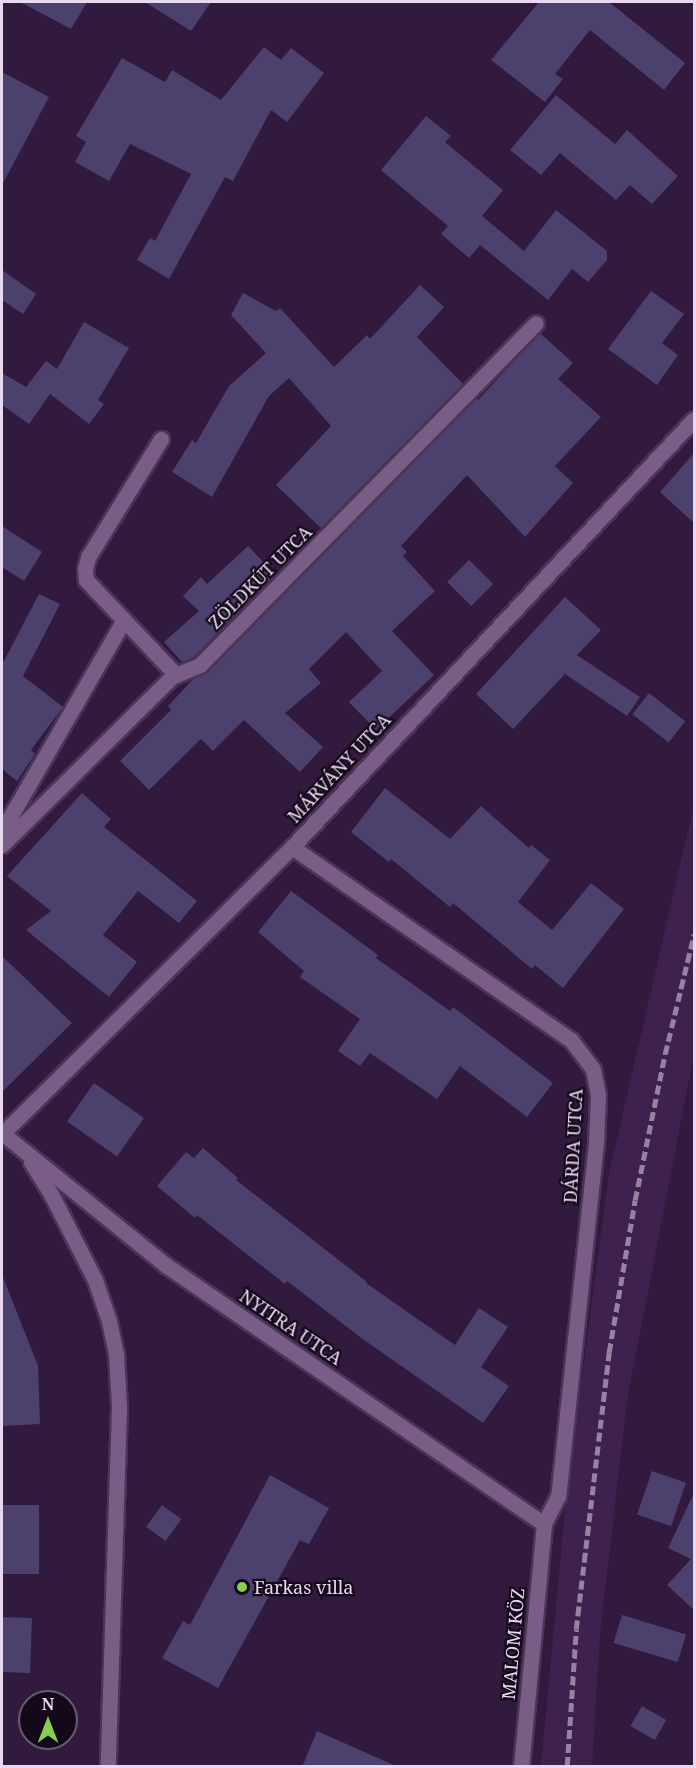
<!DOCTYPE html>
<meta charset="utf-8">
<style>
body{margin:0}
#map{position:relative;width:696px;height:1768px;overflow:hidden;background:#32193e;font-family:"Noto Serif",serif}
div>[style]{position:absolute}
.built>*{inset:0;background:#3e214c}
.building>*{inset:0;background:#4b416c;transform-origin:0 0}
.roads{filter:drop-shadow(2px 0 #4b3555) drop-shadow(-2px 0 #4b3555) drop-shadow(0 2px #4b3555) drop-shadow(0 -2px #4b3555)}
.street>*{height:15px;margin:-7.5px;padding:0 7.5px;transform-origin:7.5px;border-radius:7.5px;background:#795d87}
.rail>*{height:4.5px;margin-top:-2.25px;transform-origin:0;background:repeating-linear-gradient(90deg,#9783a1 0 9px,transparent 0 13.5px)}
.dots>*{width:16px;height:16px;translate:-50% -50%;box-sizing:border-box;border:3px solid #140919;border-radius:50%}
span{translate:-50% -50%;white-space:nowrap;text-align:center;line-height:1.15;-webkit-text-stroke:4.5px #140919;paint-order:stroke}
.street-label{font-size:18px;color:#e8d8f0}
.poi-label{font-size:18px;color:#e8d8f0}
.left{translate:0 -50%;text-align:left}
.frame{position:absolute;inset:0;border:3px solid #e8d8f0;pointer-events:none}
.north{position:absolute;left:18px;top:1690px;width:60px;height:60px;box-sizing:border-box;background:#140919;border:2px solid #695c6f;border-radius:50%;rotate:0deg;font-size:16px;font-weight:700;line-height:24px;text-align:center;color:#e8d8f0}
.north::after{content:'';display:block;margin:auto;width:21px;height:27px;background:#85cf4d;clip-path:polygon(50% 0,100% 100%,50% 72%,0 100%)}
</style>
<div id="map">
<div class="built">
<div style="clip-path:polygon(694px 804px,694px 1054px,627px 1400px,600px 1635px,592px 1766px,541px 1766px,567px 1489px,609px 1174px)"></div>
</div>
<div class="building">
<div style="clip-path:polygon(20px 2px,87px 2px,71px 29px)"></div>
<div style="clip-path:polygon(145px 2px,211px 2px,191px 31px)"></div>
<div style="clip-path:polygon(539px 2px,609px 2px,685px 63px,664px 90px,590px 30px,555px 74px,563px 79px,545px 102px,491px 60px)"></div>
<div style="clip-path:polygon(264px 47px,281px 60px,291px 48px,324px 73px,287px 122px,271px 110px,233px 181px,225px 177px,169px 279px,137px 260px,150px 238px,155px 241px,191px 174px,130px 144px,109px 181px,75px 162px,86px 142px,76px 136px,122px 58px,165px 82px,172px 70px,221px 100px)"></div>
<div style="clip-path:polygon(2px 72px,49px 97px,2px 185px)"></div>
<div style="clip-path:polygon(556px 95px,615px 144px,627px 130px,678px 176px,652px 204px,630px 185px,616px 200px,560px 153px,541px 175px,510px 150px)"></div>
<div style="clip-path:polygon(426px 116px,451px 136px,445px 142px,503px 190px,482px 216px,524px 251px,556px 210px,607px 251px,607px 260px,588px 282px,572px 269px,548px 300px,480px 245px,469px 258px,441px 234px,448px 226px,381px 170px)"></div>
<div style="clip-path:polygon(2px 270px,36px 294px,23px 314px,2px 300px)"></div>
<div style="clip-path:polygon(420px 285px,444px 307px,417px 337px,463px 384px,321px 528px,276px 485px,331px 426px,289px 378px,269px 396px,212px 497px,172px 472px,192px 440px,196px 443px,229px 386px,266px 353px,231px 315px,243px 293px,276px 311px,280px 308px,334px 367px,367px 335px,370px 339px)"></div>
<div style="clip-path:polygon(651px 291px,684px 314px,662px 343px,678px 355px,657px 385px,608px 349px)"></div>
<div style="clip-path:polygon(84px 322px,129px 348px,98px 400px,104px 404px,89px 424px,50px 394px,29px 424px,2px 405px,2px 373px,26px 387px,46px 361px,57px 369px)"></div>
<div style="clip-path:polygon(540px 333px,573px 363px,558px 379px,601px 417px,555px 466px,573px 483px,525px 537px,467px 475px,401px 546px,407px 552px,403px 556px,435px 591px,392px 631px,434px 675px,376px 730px,349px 702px,382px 671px,346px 632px,309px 669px,321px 683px,285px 713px,323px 747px,300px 772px,244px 720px,213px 751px,201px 739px,149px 790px,120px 761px,171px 710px,168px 706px,195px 677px,207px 672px,476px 398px,478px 400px)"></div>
<div style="clip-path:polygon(694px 453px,694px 523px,660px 492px)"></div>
<div style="clip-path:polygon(2px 526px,42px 552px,24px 581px,2px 567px)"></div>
<div style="clip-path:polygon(248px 546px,275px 574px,194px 657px,182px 662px,164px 642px,199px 611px,183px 596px,201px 577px,207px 584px)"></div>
<div style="left:469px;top:560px;width:34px;height:31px;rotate:45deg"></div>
<div style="clip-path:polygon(39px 594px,60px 604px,23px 676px,63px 707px,31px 750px,35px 754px,17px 781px,2px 769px,2px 658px,4px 661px)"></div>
<div style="clip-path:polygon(565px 597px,601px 630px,577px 655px,640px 697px,627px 716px,565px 674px,513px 729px,476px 694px)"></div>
<div style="left:649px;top:693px;width:46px;height:27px;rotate:38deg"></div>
<div style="clip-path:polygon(385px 788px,450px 839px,481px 806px,529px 848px,531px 845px,550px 860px,518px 902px,552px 930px,591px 883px,624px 909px,563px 988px,535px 965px,532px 969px,453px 903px,450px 907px,391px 859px,389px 862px,351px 832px)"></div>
<div style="clip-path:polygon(82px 793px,111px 819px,104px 827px,197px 901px,179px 923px,138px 891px,103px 935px,137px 962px,109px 997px,26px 930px,51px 911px,7px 876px)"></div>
<div style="clip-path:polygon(291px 891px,378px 955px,376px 958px,450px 1011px,453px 1007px,553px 1083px,527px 1117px,460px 1066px,437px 1099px,370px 1053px,360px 1066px,338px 1051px,360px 1019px,300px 977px,304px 971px,258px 932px)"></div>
<div style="clip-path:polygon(2px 956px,72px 1023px,2px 1092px)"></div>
<div style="left:94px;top:1083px;width:61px;height:47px;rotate:35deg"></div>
<div style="clip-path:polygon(203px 1148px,238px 1178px,236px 1180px,367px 1282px,366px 1283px,455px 1345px,479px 1308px,508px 1327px,481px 1367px,509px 1386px,483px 1423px,364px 1340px,287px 1281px,285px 1284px,197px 1215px,195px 1218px,157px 1186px,186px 1152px,194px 1158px)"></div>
<div style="clip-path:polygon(3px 1277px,38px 1366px,40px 1424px,2px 1426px)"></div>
<div style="left:652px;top:1471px;width:36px;height:46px;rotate:19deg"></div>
<div style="clip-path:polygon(270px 1475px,329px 1508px,309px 1544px,300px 1540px,218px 1688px,162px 1658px,183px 1621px,190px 1625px)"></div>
<div style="clip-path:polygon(694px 1493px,694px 1610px,667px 1585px,691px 1559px,668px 1548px)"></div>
<div style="left:2px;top:1505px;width:37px;height:69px"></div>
<div style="left:162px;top:1505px;width:24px;height:27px;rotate:36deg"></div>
<div style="left:622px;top:1615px;width:67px;height:29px;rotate:17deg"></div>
<div style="left:2px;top:1617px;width:30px;height:55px;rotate:2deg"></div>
<div style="left:642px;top:1706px;width:28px;height:23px;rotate:30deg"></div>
<div style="clip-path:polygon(317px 1731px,398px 1767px,302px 1767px)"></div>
</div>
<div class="roads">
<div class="street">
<div style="left:161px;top:439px;width:139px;rotate:121.7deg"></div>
<div style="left:88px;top:557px;width:12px;rotate:104deg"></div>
<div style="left:85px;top:569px;width:11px;rotate:85deg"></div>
<div style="left:86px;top:580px;width:131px;rotate:46.5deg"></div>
<div style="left:2px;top:831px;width:244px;rotate:-60deg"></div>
<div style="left:2px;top:845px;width:240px;rotate:-44.7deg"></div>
<div style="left:173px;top:676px;width:29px;rotate:-22deg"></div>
<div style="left:200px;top:665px;width:479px;rotate:-45.5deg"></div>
<div style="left:292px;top:847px;width:339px;rotate:34.7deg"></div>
<div style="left:571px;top:1040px;width:36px;rotate:53deg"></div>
<div style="left:593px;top:1069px;width:26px;rotate:79deg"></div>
<div style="left:598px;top:1095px;width:48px;rotate:92.4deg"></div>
<div style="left:596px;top:1143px;width:355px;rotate:96.1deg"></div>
<div style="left:558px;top:1496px;width:31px;rotate:117deg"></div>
<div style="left:544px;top:1524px;width:243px;rotate:95.4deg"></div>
<div style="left:2px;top:1133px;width:212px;rotate:38.9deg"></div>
<div style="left:167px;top:1266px;width:457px;rotate:34.4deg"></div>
<div style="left:3px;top:1133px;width:407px;rotate:-44.7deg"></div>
<div style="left:292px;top:847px;width:587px;rotate:-46.79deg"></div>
<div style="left:31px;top:1162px;width:40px;rotate:58deg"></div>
<div style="left:52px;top:1196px;width:94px;rotate:62.9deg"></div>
<div style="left:95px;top:1280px;width:43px;rotate:71.1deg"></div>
<div style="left:109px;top:1321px;width:33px;rotate:78deg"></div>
<div style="left:116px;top:1353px;width:54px;rotate:86.8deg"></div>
<div style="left:119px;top:1407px;width:359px;rotate:91.8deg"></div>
</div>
</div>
<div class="rail">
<div style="left:567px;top:1766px;width:137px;rotate:-86.2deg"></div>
<div style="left:576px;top:1629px;width:279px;rotate:-83.2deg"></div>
<div style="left:609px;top:1352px;width:154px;rotate:-80.3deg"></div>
<div style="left:635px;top:1200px;width:149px;rotate:-78.4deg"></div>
<div style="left:665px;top:1054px;width:123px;rotate:-76.4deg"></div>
</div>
<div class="dots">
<div style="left:242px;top:1587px;background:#85cf4d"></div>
</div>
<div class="street-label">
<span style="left:260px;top:577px;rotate:-45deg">ZÖLDKÚT UTCA</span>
<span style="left:339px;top:768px;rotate:-47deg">MÁRVÁNY UTCA</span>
<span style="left:573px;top:1146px;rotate:-87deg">DÁRDA UTCA</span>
<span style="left:291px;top:1327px;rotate:34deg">NYITRA UTCA</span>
<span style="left:513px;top:1644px;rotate:-85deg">MALOM KÖZ</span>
</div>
<div class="poi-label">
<span class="left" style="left:254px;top:1587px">Farkas villa</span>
</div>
<div class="frame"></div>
<div class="north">N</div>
</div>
